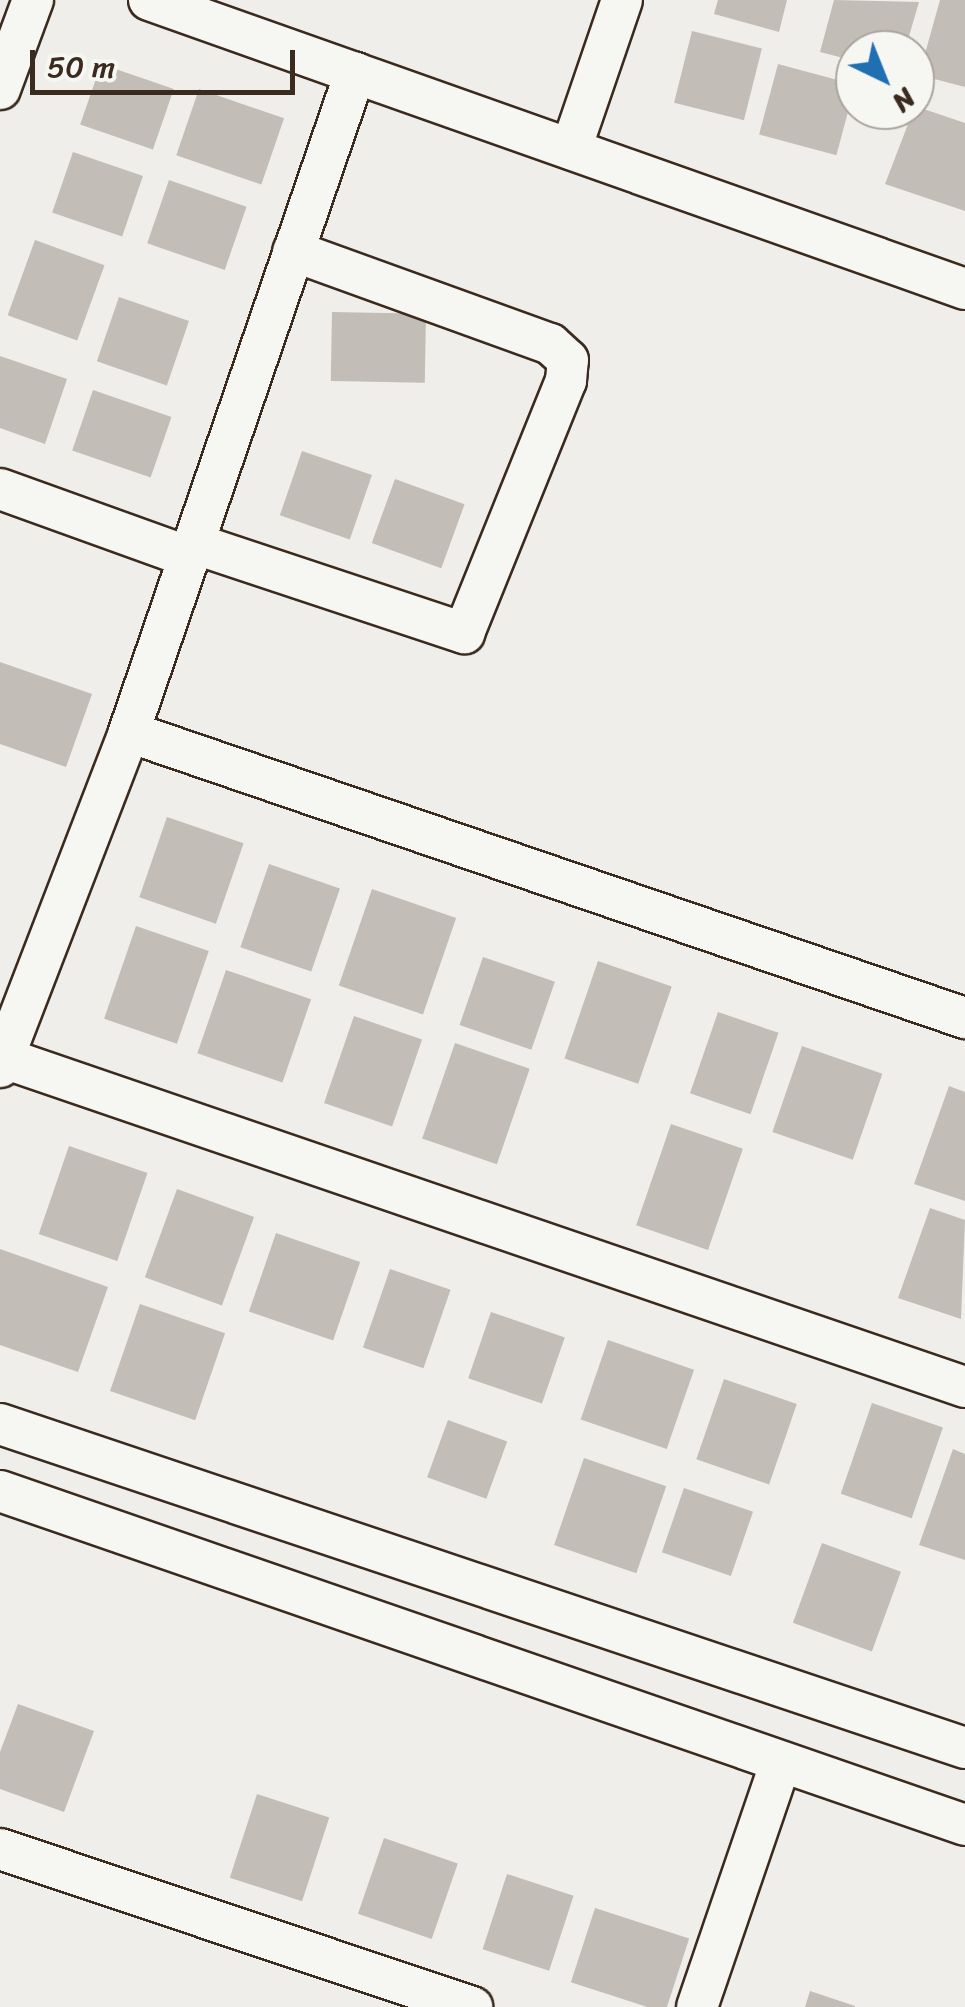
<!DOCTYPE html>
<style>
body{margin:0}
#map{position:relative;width:965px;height:2007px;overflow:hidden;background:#efeeea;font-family:Sriracha,sans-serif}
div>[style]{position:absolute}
.building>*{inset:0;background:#c2bdb7;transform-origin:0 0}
.roads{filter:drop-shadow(2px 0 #3b2a1e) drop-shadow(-2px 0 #3b2a1e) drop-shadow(0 2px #3b2a1e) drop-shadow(0 -2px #3b2a1e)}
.minor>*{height:40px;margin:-20px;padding:0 20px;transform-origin:20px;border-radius:20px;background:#f6f6f2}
span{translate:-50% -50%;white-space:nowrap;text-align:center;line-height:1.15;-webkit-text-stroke:9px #f6f6f2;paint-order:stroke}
.north{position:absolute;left:835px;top:30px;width:100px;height:100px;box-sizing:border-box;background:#f6f6f2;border:2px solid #aba49d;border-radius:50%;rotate:137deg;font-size:28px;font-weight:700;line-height:40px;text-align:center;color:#3b2a1e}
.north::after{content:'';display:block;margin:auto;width:35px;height:45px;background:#1f6fb2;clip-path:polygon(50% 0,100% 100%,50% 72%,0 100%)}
.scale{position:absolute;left:30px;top:50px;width:265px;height:45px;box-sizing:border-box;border:5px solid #3b2a1e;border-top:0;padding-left:12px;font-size:30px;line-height:35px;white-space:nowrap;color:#3b2a1e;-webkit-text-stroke:8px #f6f6f2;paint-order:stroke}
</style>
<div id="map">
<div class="building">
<div style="clip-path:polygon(718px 0,787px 0,779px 32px,714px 14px)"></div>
<div style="clip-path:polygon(834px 0,919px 2px,905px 50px,855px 50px,855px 61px,820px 52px)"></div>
<div style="clip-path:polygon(940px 0,965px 0,965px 87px,919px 75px)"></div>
<div style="left:692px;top:31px;width:72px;height:74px;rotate:14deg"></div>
<div style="left:101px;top:64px;width:77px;height:64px;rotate:19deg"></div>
<div style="left:778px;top:64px;width:80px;height:73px;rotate:15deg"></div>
<div style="left:199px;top:89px;width:90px;height:70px;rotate:19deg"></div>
<div style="clip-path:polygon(915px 106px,965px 123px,965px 211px,885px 184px)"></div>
<div style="left:73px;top:152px;width:74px;height:64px;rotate:19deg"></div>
<div style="left:169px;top:180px;width:82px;height:67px;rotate:19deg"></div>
<div style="left:35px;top:240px;width:74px;height:80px;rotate:20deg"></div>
<div style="left:119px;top:297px;width:74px;height:68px;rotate:19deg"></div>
<div style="left:332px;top:312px;width:94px;height:69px;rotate:1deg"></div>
<div style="clip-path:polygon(0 356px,67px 379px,45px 444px,0 428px)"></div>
<div style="left:93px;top:390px;width:83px;height:64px;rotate:19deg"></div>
<div style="left:302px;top:451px;width:74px;height:68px;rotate:19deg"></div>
<div style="left:395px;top:479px;width:74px;height:68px;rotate:20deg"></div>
<div style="clip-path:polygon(0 662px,92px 694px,66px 767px,0 744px)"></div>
<div style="left:167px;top:817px;width:81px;height:85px;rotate:19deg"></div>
<div style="left:269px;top:864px;width:75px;height:88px;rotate:19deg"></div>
<div style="left:372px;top:889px;width:89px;height:102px;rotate:19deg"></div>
<div style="left:136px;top:926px;width:77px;height:98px;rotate:19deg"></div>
<div style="left:483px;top:957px;width:76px;height:72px;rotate:19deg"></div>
<div style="left:598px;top:961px;width:78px;height:103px;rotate:19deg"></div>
<div style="left:226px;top:970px;width:90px;height:88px;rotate:19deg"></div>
<div style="left:718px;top:1012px;width:64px;height:86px;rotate:19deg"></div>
<div style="left:354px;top:1016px;width:72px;height:92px;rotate:19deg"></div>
<div style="left:455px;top:1043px;width:79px;height:101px;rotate:19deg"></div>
<div style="left:802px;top:1046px;width:85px;height:91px;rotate:19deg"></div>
<div style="clip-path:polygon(949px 1086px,965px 1092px,965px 1201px,914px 1184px)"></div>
<div style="left:671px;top:1124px;width:76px;height:107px;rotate:19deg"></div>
<div style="left:69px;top:1146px;width:83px;height:93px;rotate:19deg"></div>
<div style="left:177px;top:1189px;width:82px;height:94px;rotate:20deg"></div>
<div style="clip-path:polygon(930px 1208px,965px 1220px,961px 1319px,898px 1298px)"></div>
<div style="left:276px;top:1233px;width:89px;height:83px;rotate:19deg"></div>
<div style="clip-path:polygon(0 1249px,108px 1287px,78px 1372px,0 1345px)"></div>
<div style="left:390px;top:1269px;width:64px;height:83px;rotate:19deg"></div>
<div style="left:140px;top:1304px;width:90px;height:92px;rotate:19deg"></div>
<div style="left:491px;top:1312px;width:78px;height:70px;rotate:19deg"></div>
<div style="left:608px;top:1340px;width:91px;height:84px;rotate:19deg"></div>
<div style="left:724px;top:1379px;width:77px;height:85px;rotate:19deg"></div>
<div style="left:872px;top:1403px;width:75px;height:96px;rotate:19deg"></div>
<div style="left:448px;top:1420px;width:63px;height:61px;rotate:20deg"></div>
<div style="clip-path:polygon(953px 1449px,965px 1454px,965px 1560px,919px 1545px)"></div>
<div style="left:584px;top:1458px;width:87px;height:92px;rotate:19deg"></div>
<div style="left:684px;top:1488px;width:73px;height:68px;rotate:19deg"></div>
<div style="left:822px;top:1543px;width:84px;height:85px;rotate:20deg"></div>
<div style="clip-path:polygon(18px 1704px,94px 1731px,64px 1812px,0 1789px,0 1752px)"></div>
<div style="left:257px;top:1794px;width:76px;height:88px;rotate:18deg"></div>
<div style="left:384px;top:1838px;width:78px;height:80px;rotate:19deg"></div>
<div style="left:507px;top:1874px;width:70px;height:79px;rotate:18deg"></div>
<div style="left:595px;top:1908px;width:99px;height:78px;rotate:18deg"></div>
<div style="clip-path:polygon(810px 1991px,855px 2006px,855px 2007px,805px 2007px)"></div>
</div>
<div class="roads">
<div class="minor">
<div style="left:149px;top:0;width:866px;rotate:19.5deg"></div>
<div style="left:0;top:89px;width:95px;rotate:-69.7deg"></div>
<div style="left:571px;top:149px;width:157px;rotate:-71.1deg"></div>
<div style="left:0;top:489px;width:201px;rotate:19.8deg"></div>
<div style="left:193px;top:543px;width:286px;rotate:18.4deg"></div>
<div style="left:464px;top:633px;width:272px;rotate:-68deg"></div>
<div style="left:566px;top:381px;width:21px;rotate:-85deg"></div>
<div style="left:568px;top:360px;width:24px;rotate:-138deg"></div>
<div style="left:550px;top:344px;width:273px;rotate:-160.1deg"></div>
<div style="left:129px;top:732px;width:884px;rotate:18.89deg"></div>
<div style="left:4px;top:1058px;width:1016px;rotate:18.9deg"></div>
<div style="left:0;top:1067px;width:359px;rotate:-68.9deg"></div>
<div style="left:129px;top:732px;width:697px;rotate:-71.07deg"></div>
<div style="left:0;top:1424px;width:1018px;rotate:18.56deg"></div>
<div style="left:0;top:1491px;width:1021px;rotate:19.09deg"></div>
<div style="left:0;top:1849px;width:498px;rotate:18.5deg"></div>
<div style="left:697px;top:2007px;width:259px;rotate:-71.1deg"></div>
</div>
</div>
<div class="north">N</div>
<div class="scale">50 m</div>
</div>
